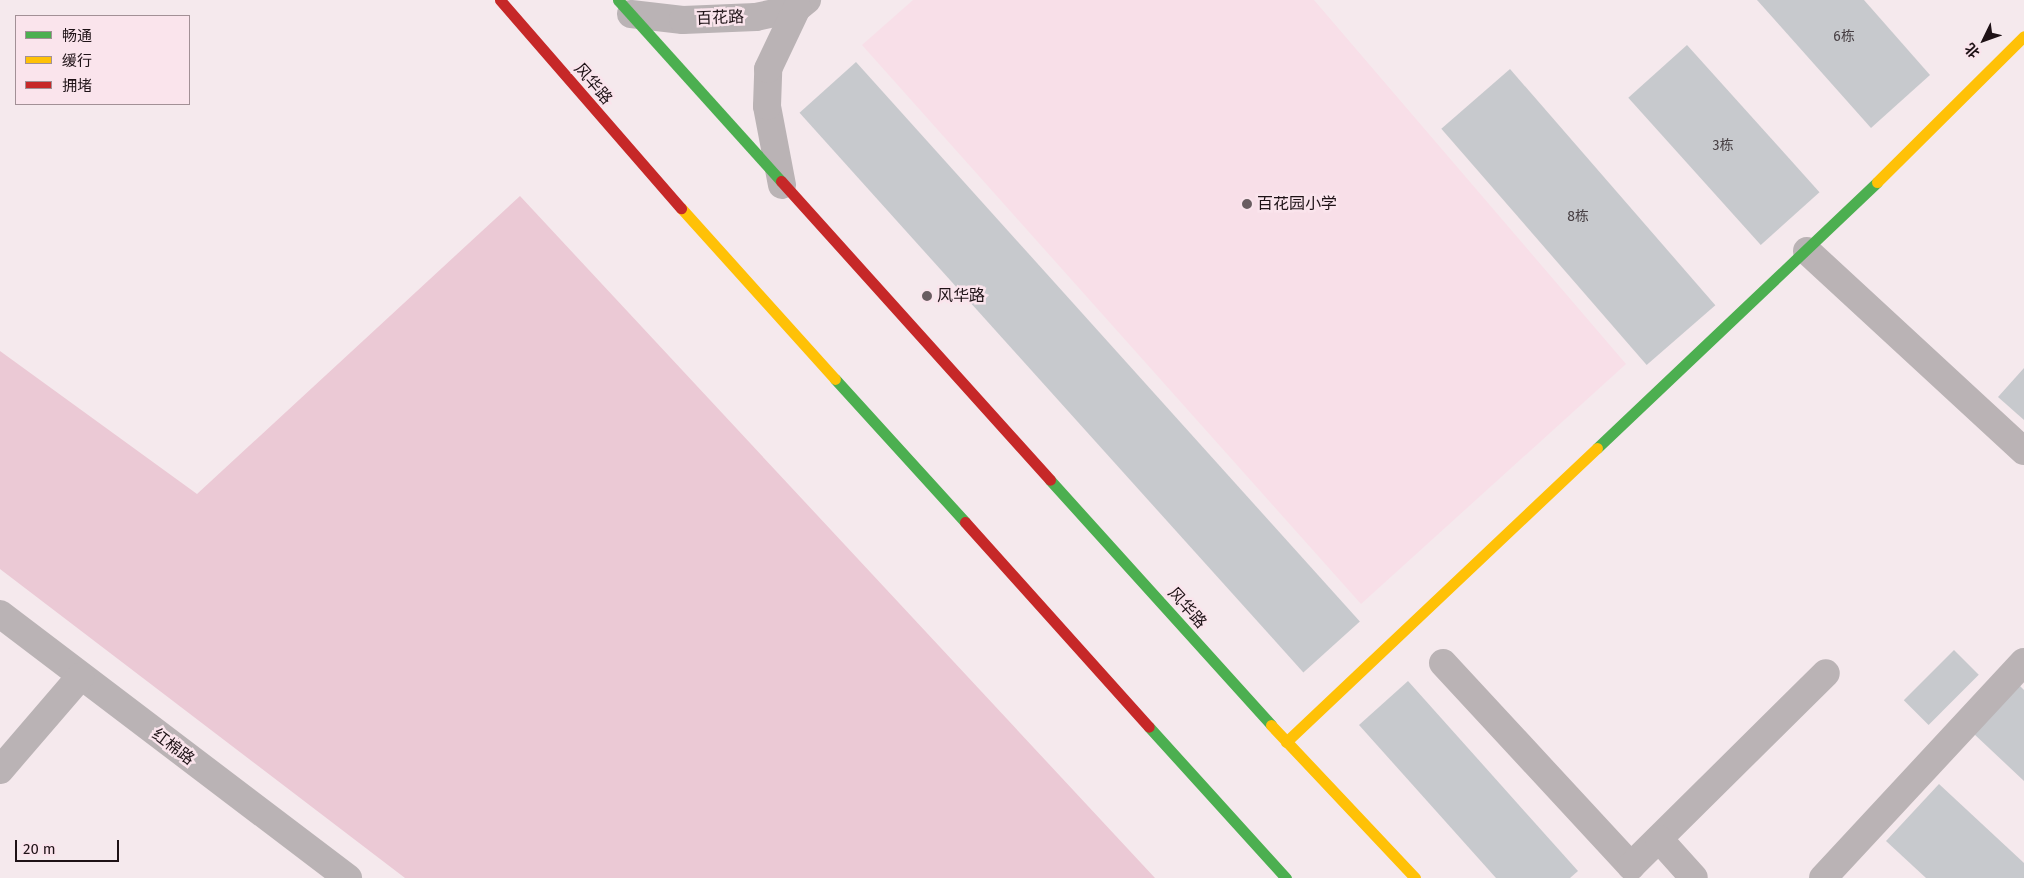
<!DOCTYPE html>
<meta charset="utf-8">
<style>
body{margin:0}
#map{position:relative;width:2024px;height:878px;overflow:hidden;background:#f5e9ed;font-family:"Fira Sans","Noto Sans SC",sans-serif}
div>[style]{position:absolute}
.built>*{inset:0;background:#f8dfe8}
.green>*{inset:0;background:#ebc9d5}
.building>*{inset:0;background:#c7c9cd;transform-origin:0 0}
.street>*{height:28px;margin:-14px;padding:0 14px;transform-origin:14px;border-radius:14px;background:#bab3b5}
.fast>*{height:11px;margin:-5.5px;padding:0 5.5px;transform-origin:5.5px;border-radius:5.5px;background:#4caf50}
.slow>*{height:11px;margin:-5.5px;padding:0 5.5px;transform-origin:5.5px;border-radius:5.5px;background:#ffc107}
.jam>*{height:11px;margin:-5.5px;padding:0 5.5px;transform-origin:5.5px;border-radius:5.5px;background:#c62828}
.dots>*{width:14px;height:14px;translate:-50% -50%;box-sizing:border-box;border:2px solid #fae4ec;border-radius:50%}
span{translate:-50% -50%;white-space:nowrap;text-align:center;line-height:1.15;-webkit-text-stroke:5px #fae4ec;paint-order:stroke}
.number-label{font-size:14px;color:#484044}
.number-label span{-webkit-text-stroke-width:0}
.street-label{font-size:16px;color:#1e1216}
.poi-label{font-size:16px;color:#1e1216}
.left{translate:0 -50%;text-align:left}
.legend{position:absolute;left:15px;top:15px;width:175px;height:90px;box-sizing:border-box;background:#fae4ec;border:1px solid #a29096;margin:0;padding:6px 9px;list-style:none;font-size:15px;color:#1e1216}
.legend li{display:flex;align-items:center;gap:10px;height:25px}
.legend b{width:25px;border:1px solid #a29096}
.north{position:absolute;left:1959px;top:15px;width:50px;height:50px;-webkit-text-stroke:4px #fae4ec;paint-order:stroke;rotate:228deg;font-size:14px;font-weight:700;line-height:20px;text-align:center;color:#1e1216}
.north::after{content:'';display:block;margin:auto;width:18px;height:22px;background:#1e1216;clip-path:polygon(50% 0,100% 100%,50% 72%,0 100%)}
.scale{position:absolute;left:15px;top:840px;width:104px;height:22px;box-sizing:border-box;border:2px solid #1e1216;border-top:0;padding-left:6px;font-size:15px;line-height:18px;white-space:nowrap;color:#1e1216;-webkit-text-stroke:4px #fae4ec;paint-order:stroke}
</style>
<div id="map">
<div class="built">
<div style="clip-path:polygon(913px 0,1314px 0,1626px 364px,1361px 604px,862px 45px)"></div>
</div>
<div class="green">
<div style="clip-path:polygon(520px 196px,1155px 878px,405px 878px,0 569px,0 351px,197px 494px)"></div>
</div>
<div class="building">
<div style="clip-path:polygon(1757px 0,1864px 0,1930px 75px,1871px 128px)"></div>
<div style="left:1687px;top:45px;width:198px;height:79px;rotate:48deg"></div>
<div style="left:856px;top:62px;width:753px;height:76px;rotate:48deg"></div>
<div style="left:1510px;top:69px;width:313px;height:91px;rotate:49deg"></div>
<div style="clip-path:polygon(2024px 368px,2024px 420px,1998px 397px)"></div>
<div style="left:1954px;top:650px;width:35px;height:71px;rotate:45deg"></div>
<div style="clip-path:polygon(1408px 681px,1578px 871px,1570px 878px,1496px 878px,1359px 725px)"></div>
<div style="clip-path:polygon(2018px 684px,2024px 690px,2024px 781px,1973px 733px)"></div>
<div style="clip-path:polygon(1939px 784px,2024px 863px,2024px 878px,1926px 878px,1886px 841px)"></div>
</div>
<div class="street">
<div style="left:631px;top:14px;width:52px;rotate:6.6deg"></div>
<div style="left:683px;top:20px;width:73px;rotate:-2.4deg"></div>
<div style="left:756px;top:17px;width:42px;rotate:-12.4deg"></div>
<div style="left:797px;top:8px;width:13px;rotate:-39deg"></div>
<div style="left:782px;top:185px;width:80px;rotate:-100.8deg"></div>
<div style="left:767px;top:106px;width:37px;rotate:-88deg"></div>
<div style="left:768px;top:69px;width:68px;rotate:-64.6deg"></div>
<div style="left:1807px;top:251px;width:295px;rotate:42.7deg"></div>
<div style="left:0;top:614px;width:437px;rotate:37.2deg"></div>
<div style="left:1443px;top:663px;width:277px;rotate:47.2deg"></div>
<div style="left:1631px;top:866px;width:274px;rotate:-44.7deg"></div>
<div style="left:0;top:770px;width:123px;rotate:-49.3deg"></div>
<div style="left:1659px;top:839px;width:52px;rotate:48.1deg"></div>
<div style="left:1823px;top:878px;width:295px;rotate:-47.1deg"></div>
</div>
<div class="fast">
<div style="left:618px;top:0;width:244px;rotate:48deg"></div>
<div style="left:835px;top:379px;width:193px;rotate:47.7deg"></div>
<div style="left:1597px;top:448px;width:386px;rotate:-43.5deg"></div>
<div style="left:1050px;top:480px;width:330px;rotate:47.9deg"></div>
<div style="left:1149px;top:727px;width:204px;rotate:47.8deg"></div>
</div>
<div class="slow">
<div style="left:1877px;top:182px;width:207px;rotate:-44.8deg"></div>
<div style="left:681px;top:208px;width:230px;rotate:48deg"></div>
<div style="left:1271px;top:725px;width:210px;rotate:46.7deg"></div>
<div style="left:1286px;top:742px;width:428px;rotate:-43.4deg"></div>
</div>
<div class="jam">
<div style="left:500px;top:0;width:276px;rotate:49deg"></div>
<div style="left:781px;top:181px;width:402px;rotate:48deg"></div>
<div style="left:965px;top:522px;width:275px;rotate:48.1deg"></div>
</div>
<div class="dots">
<div style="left:1247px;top:204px;background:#695d61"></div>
<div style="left:927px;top:296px;background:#695d61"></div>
</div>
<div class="number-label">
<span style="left:1844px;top:37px">6栋</span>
<span style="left:1723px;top:146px">3栋</span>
<span style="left:1578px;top:217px">8栋</span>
</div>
<div class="street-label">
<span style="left:720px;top:18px;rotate:-2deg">百花路</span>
<span style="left:593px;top:84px;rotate:49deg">风华路</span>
<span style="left:1187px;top:608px;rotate:48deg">风华路</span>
<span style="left:173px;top:747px;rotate:37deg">红棉路</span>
</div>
<div class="poi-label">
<span class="left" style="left:1257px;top:204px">百花园小学</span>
<span class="left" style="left:937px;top:296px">风华路</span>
</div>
<ul class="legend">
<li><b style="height:6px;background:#4caf50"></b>畅通</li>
<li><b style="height:6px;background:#ffc107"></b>缓行</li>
<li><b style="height:6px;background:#c62828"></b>拥堵</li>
</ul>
<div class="north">北</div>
<div class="scale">20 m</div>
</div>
